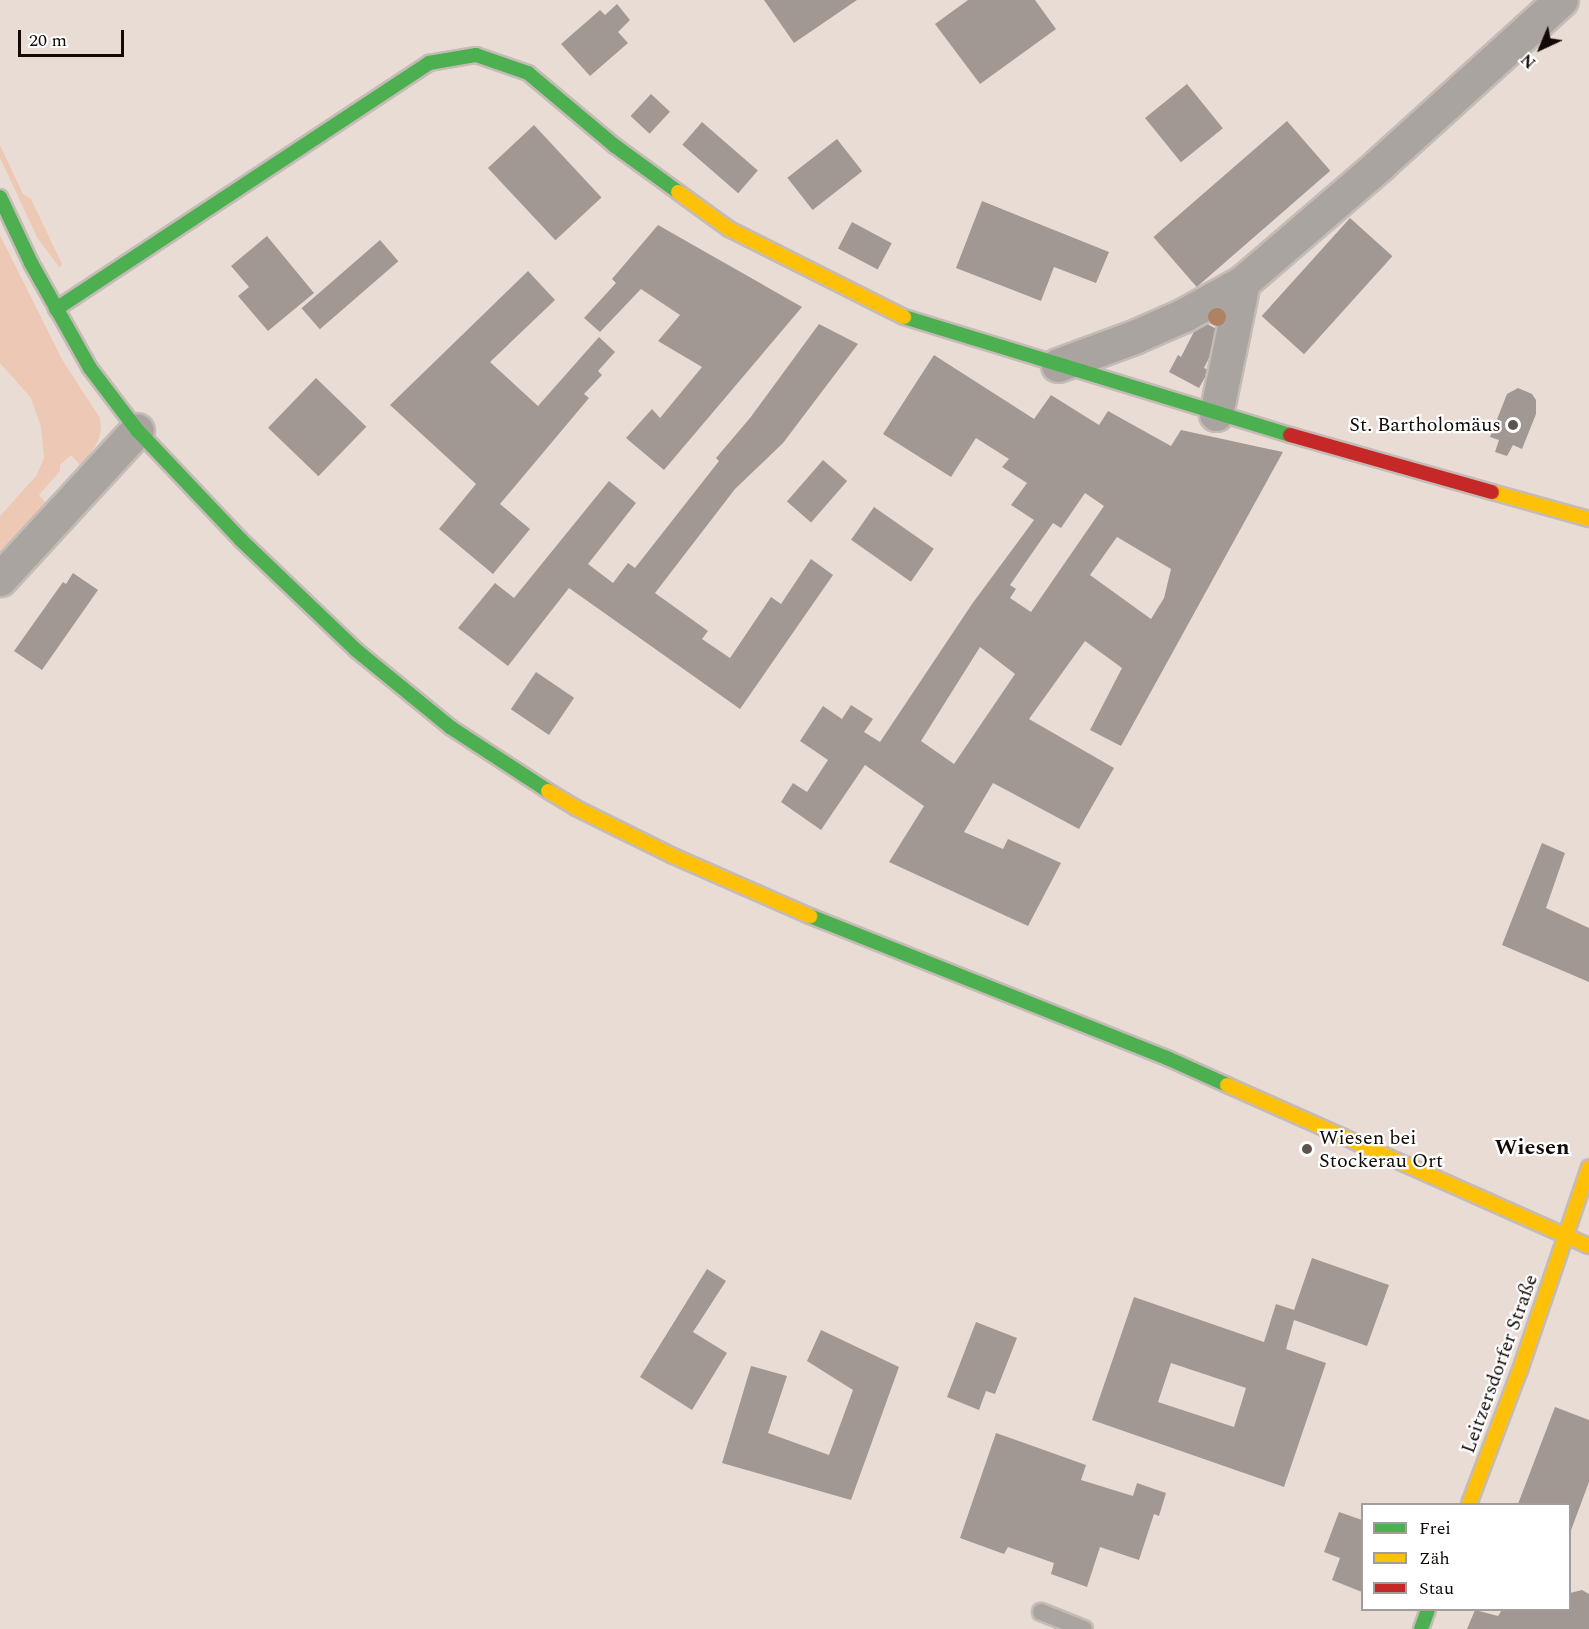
<!DOCTYPE html>
<meta charset="utf-8">
<style>
body{margin:0}
#map{position:relative;width:1589px;height:1629px;overflow:hidden;background:#e9dcd5;font-family:Spectral,serif}
div>[style]{position:absolute}
.green>*{inset:0;background:#edc8b4}
.building>*{inset:0;background:#a29893;transform-origin:0 0}
.roads{filter:drop-shadow(2px 0 #c5bbb6) drop-shadow(-2px 0 #c5bbb6) drop-shadow(0 2px #c5bbb6) drop-shadow(0 -2px #c5bbb6)}
.lane>*{height:16px;margin:-8px;padding:0 8px;transform-origin:8px;border-radius:8px;background:#a9a4a0}
.street>*{height:33px;margin:-16.5px;padding:0 16.5px;transform-origin:16.5px;border-radius:16.5px;background:#a9a4a0}
.fast>*{height:14px;margin:-7px;padding:0 7px;transform-origin:7px;border-radius:7px;background:#4caf50}
.slow>*{height:14px;margin:-7px;padding:0 7px;transform-origin:7px;border-radius:7px;background:#ffc107}
.jam>*{height:14px;margin:-7px;padding:0 7px;transform-origin:7px;border-radius:7px;background:#c62828}
.trees>*{width:18px;height:18px;margin:-9px;border-radius:50%;background:#af8261}
.dots>*{width:16px;height:16px;translate:-50% -50%;box-sizing:border-box;border:3px solid #fff;border-radius:50%}
span{translate:-50% -50%;white-space:nowrap;text-align:center;line-height:1.15;-webkit-text-stroke:4.5px #fff;paint-order:stroke}
.poi-label{font-size:20px;color:#120a07}
.right{translate:-100% -50%;text-align:right}
.left{translate:0 -50%;text-align:left}
.street-label{font-size:20px;color:#120a07}
.quarter-label{font-size:22px;color:#120a07;font-weight:700}
.legend{position:absolute;left:1361px;top:1503px;width:210px;height:108px;box-sizing:border-box;background:#fff;border:2px solid #a09d9c;margin:0;padding:8px 10px;list-style:none;font-size:18px;color:#120a07}
.legend li{display:flex;align-items:center;gap:12px;height:30px}
.legend b{width:30px;border:2px solid #a09d9c}
.north{position:absolute;left:1511px;top:18px;width:60px;height:60px;-webkit-text-stroke:4px #fff;paint-order:stroke;rotate:224deg;font-size:16px;font-weight:700;line-height:24px;text-align:center;color:#120a07}
.north::after{content:'';display:block;margin:auto;width:21px;height:27px;background:#120a07;clip-path:polygon(50% 0,100% 100%,50% 72%,0 100%)}
.scale{position:absolute;left:18px;top:30px;width:106px;height:27px;box-sizing:border-box;border:3px solid #120a07;border-top:0;padding-left:8px;font-size:18px;line-height:21px;white-space:nowrap;color:#120a07;-webkit-text-stroke:4px #fff;paint-order:stroke}
</style>
<div id="map">
<div class="green">
<div style="clip-path:polygon(0 145px,23px 194px,31px 199px,62px 264px,60px 268px,38px 239px,0 158px)"></div>
<div style="clip-path:polygon(0 235px,63px 361px,100px 418px,101px 429px,98px 441px,79px 472px,79px 464px,71px 455px,60px 465px,60px 471px,39px 495px,49px 506px,0 566px,0 516px,36px 476px,44px 458px,41px 427px,31px 398px,0 363px)"></div>
</div>
<div class="building">
<div style="clip-path:polygon(764px 0,857px 0,794px 43px)"></div>
<div style="clip-path:polygon(968px 0,1035px 0,1056px 29px,980px 84px,935px 24px)"></div>
<div style="clip-path:polygon(617px 4px,630px 20px,618px 32px,628px 43px,590px 76px,561px 44px,600px 10px,605px 15px)"></div>
<div style="left:1187px;top:84px;width:57px;height:54px;rotate:51deg"></div>
<div style="left:651px;top:94px;width:26px;height:30px;rotate:43deg"></div>
<div style="left:1287px;top:121px;width:66px;height:177px;rotate:49deg"></div>
<div style="left:702px;top:122px;width:74px;height:30px;rotate:41deg"></div>
<div style="left:534px;top:125px;width:99px;height:63px;rotate:47deg"></div>
<div style="left:837px;top:139px;width:41px;height:63px;rotate:52deg"></div>
<div style="clip-path:polygon(982px 201px,1109px 252px,1096px 283px,1054px 267px,1041px 301px,956px 268px)"></div>
<div style="left:1350px;top:218px;width:57px;height:132px;rotate:42deg"></div>
<div style="left:852px;top:222px;width:45px;height:30px;rotate:28deg"></div>
<div style="clip-path:polygon(658px 225px,802px 307px,664px 470px,626px 438px,652px 409px,660px 418px,702px 367px,658px 341px,680px 315px,641px 289px,600px 332px,584px 318px,616px 283px,612px 279px)"></div>
<div style="clip-path:polygon(267px 236px,314px 293px,268px 331px,238px 296px,249px 287px,231px 266px)"></div>
<div style="left:380px;top:240px;width:28px;height:104px;rotate:49deg"></div>
<div style="clip-path:polygon(528px 271px,555px 300px,490px 362px,538px 406px,599px 337px,615px 352px,598px 371px,602px 375px,584px 394px,589px 398px,500px 504px,530px 529px,493px 574px,439px 529px,476px 484px,390px 405px)"></div>
<div style="clip-path:polygon(1200px 320px,1222px 332px,1204px 368px,1209px 370px,1199px 388px,1169px 372px,1178px 355px,1181px 357px)"></div>
<div style="clip-path:polygon(819px 324px,858px 344px,783px 443px,735px 489px,655px 593px,708px 631px,702px 639px,730px 658px,771px 597px,781px 604px,811px 559px,833px 575px,740px 709px,569px 588px,508px 666px,458px 628px,495px 583px,514px 598px,609px 481px,636px 503px,588px 564px,613px 583px,628px 563px,635px 568px,719px 461px,716px 458px,750px 418px)"></div>
<div style="clip-path:polygon(evenodd,934px 355px,1034px 419px,1051px 395px,1099px 425px,1108px 411px,1171px 446px,1181px 430px,1283px 452px,1121px 746px,1090px 730px,1122px 668px,1085px 641px,1029px 719px,1114px 768px,1079px 829px,993px 783px,964px 832px,1003px 849px,1008px 839px,1061px 863px,1028px 926px,889px 862px,924px 806px,865px 765px,821px 830px,781px 802px,793px 783px,807px 792px,828px 760px,800px 741px,823px 706px,842px 719px,851px 705px,873px 719px,864px 732px,880px 742px,972px 604px,1034px 520px,1011px 505px,1027px 483px,1002px 467px,1009px 459px,976px 438px,951px 477px,883px 434px,934px 355px,1085px 493px,1104px 506px,1031px 612px,1010px 598px,1016px 589px,1010px 585px,1053px 523px,1061px 528px,1085px 493px,934px 355px,1117px 537px,1171px 569px,1164px 598px,1151px 619px,1090px 575px,1117px 537px,934px 355px,980px 647px,1015px 674px,954px 764px,921px 741px,980px 647px)"></div>
<div style="left:316px;top:378px;width:70px;height:69px;rotate:44deg"></div>
<div style="clip-path:polygon(1518px 388px,1532px 394px,1536px 400px,1536px 414px,1522px 449px,1513px 445px,1507px 456px,1495px 452px,1499px 440px,1490px 437px,1507px 394px)"></div>
<div style="left:823px;top:460px;width:32px;height:55px;rotate:41deg"></div>
<div style="left:874px;top:507px;width:73px;height:40px;rotate:35deg"></div>
<div style="clip-path:polygon(73px 573px,98px 590px,42px 670px,14px 651px,63px 582px,66px 584px)"></div>
<div style="left:536px;top:672px;width:46px;height:45px;rotate:34deg"></div>
<div style="clip-path:polygon(1542px 843px,1565px 853px,1546px 908px,1589px 928px,1589px 982px,1502px 945px)"></div>
<div style="clip-path:polygon(evenodd,1312px 1258px,1389px 1285px,1367px 1346px,1294px 1320px,1286px 1349px,1326px 1363px,1284px 1487px,1092px 1420px,1134px 1297px,1264px 1342px,1276px 1304px,1294px 1310px,1312px 1258px,1171px 1363px,1246px 1388px,1234px 1427px,1158px 1402px,1171px 1363px)"></div>
<div style="clip-path:polygon(707px 1269px,726px 1281px,693px 1332px,727px 1353px,692px 1410px,640px 1377px)"></div>
<div style="clip-path:polygon(976px 1322px,1017px 1338px,995px 1394px,986px 1391px,979px 1410px,947px 1397px)"></div>
<div style="clip-path:polygon(821px 1330px,899px 1367px,851px 1500px,722px 1463px,751px 1366px,787px 1376px,768px 1433px,829px 1455px,853px 1390px,807px 1361px)"></div>
<div style="clip-path:polygon(1555px 1407px,1589px 1420px,1589px 1482px,1570px 1533px,1570px 1504px,1518px 1504px)"></div>
<div style="clip-path:polygon(996px 1433px,1086px 1465px,1081px 1480px,1133px 1496px,1137px 1483px,1166px 1493px,1159px 1516px,1154px 1514px,1139px 1560px,1100px 1547px,1087px 1587px,1051px 1574px,1054px 1563px,1008px 1547px,1004px 1554px,960px 1538px)"></div>
<div style="clip-path:polygon(1339px 1512px,1362px 1520px,1362px 1592px,1332px 1580px,1340px 1558px,1324px 1552px)"></div>
<div style="clip-path:polygon(1582px 1590px,1589px 1594px,1589px 1629px,1467px 1629px,1475px 1610px,1498px 1616px,1502px 1610px,1570px 1610px,1570px 1593px)"></div>
</div>
<div class="roads">
<div class="lane">
<div style="left:1041px;top:1612px;width:46px;rotate:21.6deg"></div>
</div>
<div class="street">
<div style="left:1058px;top:365px;width:81px;rotate:-20.2deg"></div>
<div style="left:1134px;top:337px;width:55px;rotate:-23.7deg"></div>
<div style="left:1184px;top:315px;width:68px;rotate:-29.2deg"></div>
<div style="left:1243px;top:282px;width:181px;rotate:-40.7deg"></div>
<div style="left:1380px;top:164px;width:244px;rotate:-42.2deg"></div>
<div style="left:1216px;top:414px;width:135px;rotate:-78.4deg"></div>
<div style="left:0;top:579px;width:202px;rotate:-47.4deg"></div>
</div>
<div class="fast">
<div style="left:0;top:197px;width:73px;rotate:64.8deg"></div>
<div style="left:31px;top:263px;width:120px;rotate:60.7deg"></div>
<div style="left:90px;top:368px;width:78px;rotate:52.8deg"></div>
<div style="left:137px;top:430px;width:151px;rotate:46.6deg"></div>
<div style="left:241px;top:540px;width:159px;rotate:43.7deg"></div>
<div style="left:356px;top:650px;width:122px;rotate:39.3deg"></div>
<div style="left:450px;top:727px;width:117px;rotate:33.1deg"></div>
<div style="left:56px;top:309px;width:447px;rotate:-33.4deg"></div>
<div style="left:429px;top:63px;width:48px;rotate:-9.7deg"></div>
<div style="left:476px;top:55px;width:55px;rotate:19.1deg"></div>
<div style="left:528px;top:73px;width:114px;rotate:40deg"></div>
<div style="left:615px;top:146px;width:78px;rotate:36.1deg"></div>
<div style="left:904px;top:317px;width:404px;rotate:17deg"></div>
<div style="left:810px;top:916px;width:384px;rotate:21.7deg"></div>
<div style="left:1167px;top:1058px;width:66px;rotate:24.2deg"></div>
<div style="left:1421px;top:1629px;width:20px;rotate:-70deg"></div>
</div>
<div class="slow">
<div style="left:678px;top:192px;width:63px;rotate:36deg"></div>
<div style="left:729px;top:229px;width:196px;rotate:26.7deg"></div>
<div style="left:1492px;top:492px;width:101px;rotate:15.6deg"></div>
<div style="left:548px;top:791px;width:33px;rotate:31deg"></div>
<div style="left:576px;top:808px;width:108px;rotate:26.3deg"></div>
<div style="left:673px;top:856px;width:150px;rotate:23.7deg"></div>
<div style="left:1227px;top:1085px;width:396px;rotate:24deg"></div>
<div style="left:1469px;top:1504px;width:143px;rotate:-69.2deg"></div>
<div style="left:1520px;top:1370px;width:214px;rotate:-71.2deg"></div>
</div>
<div class="jam">
<div style="left:1290px;top:435px;width:210px;rotate:15.8deg"></div>
</div>
</div>
<div class="trees">
<div style="left:1217px;top:317px"></div>
</div>
<div class="dots">
<div style="left:1513px;top:425px;background:#5d544f"></div>
<div style="left:1307px;top:1149px;background:#5d544f"></div>
</div>
<div class="poi-label">
<span class="right" style="left:1501px;top:425px">St. Bartholomäus</span>
<span class="left" style="left:1319px;top:1150px">Wiesen bei<br>Stockerau Ort</span>
</div>
<div class="street-label">
<span style="left:1500px;top:1364px;rotate:-70deg">Leitzersdorfer Straße</span>
</div>
<div class="quarter-label">
<span style="left:1532px;top:1148px">Wiesen</span>
</div>
<ul class="legend">
<li><b style="height:8px;background:#4caf50"></b>Frei</li>
<li><b style="height:8px;background:#ffc107"></b>Zäh</li>
<li><b style="height:8px;background:#c62828"></b>Stau</li>
</ul>
<div class="north">N</div>
<div class="scale">20 m</div>
</div>
